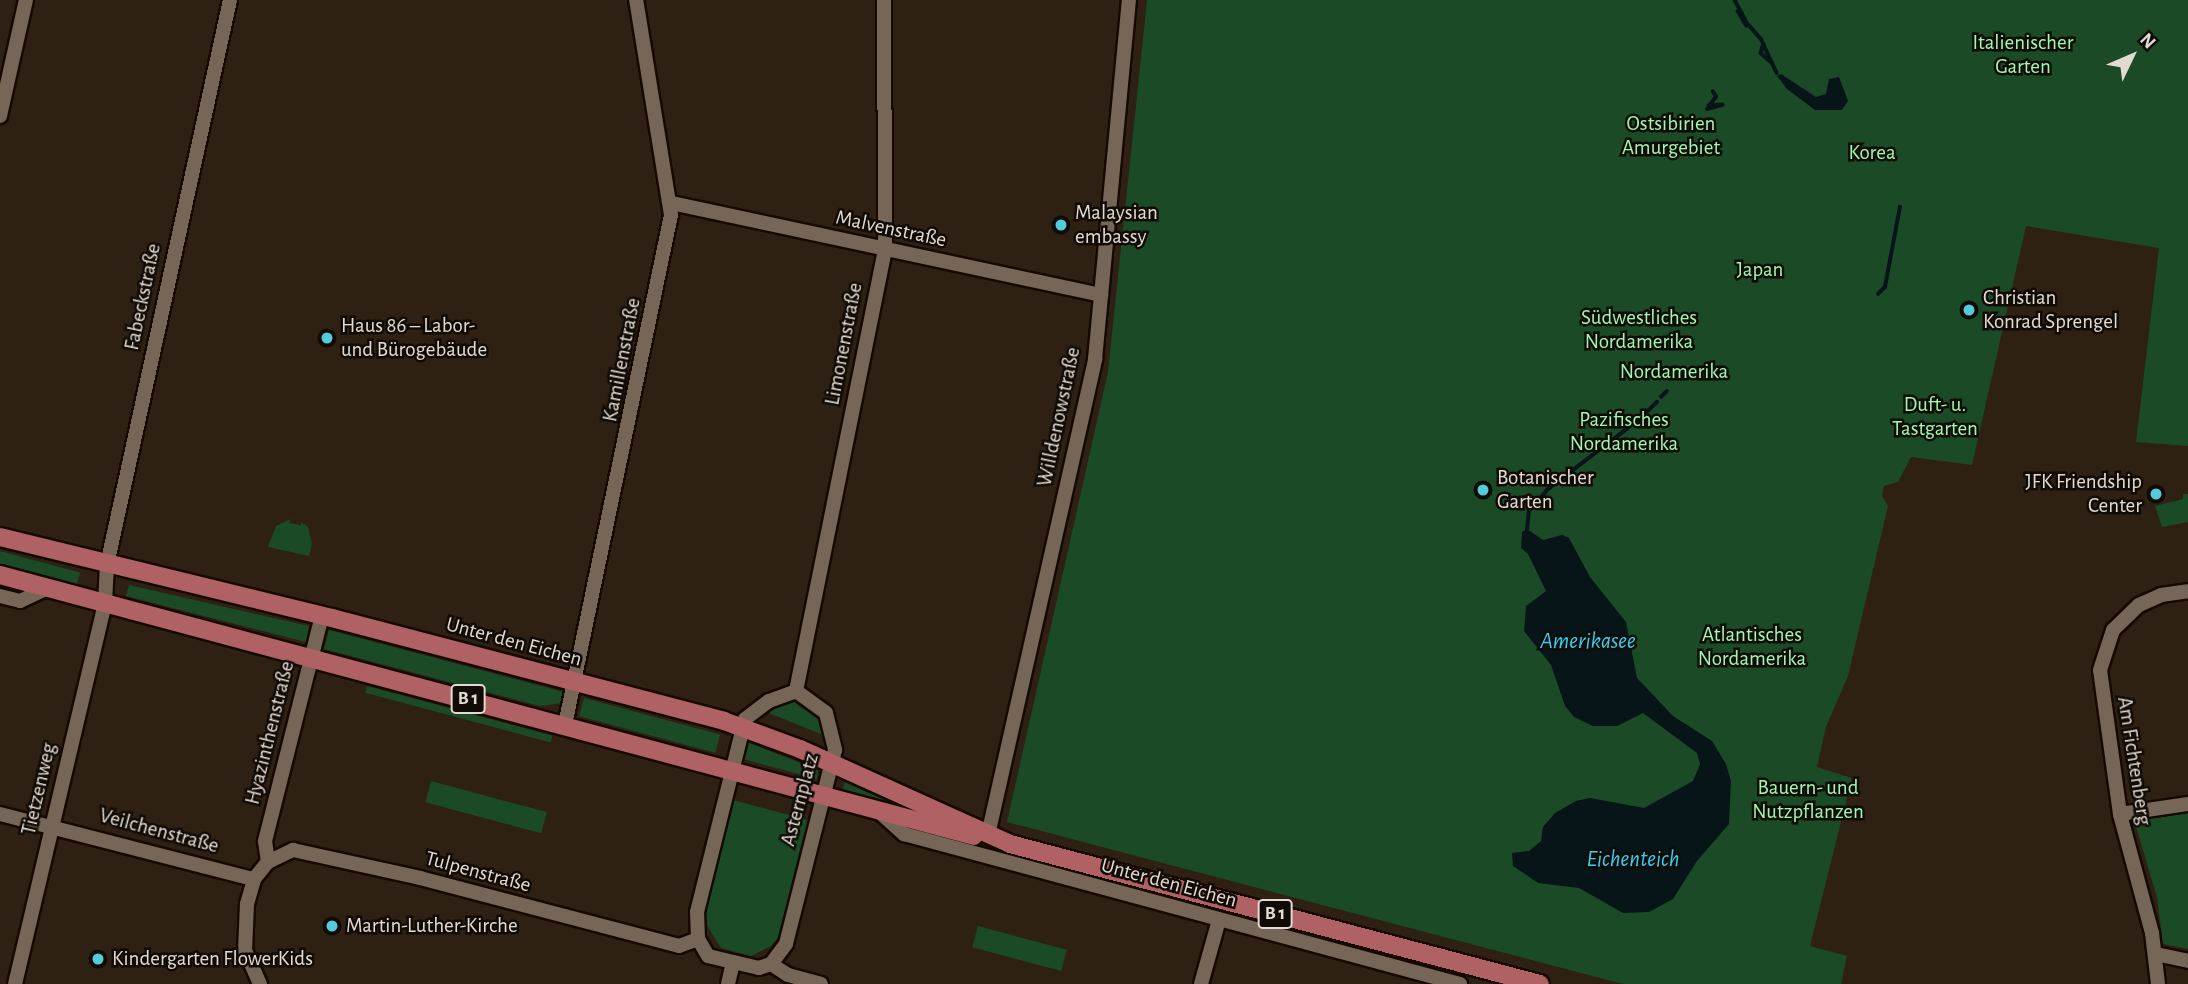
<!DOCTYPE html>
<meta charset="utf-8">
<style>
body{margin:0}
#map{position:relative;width:2188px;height:984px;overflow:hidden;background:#2e2012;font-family:"Alegreya Sans",sans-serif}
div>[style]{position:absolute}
.green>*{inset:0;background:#1b4a26;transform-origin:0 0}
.water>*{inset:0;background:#071519}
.stream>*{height:3.5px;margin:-1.75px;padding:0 1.75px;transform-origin:1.75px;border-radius:1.75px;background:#071519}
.roads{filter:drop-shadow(2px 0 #150901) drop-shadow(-2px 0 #150901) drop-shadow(0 2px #150901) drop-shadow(0 -2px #150901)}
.minor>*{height:14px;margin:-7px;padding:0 7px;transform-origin:7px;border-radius:7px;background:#766657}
.major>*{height:18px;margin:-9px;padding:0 9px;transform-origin:9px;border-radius:9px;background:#b06164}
.dots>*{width:19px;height:19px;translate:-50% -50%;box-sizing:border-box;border:4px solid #110b06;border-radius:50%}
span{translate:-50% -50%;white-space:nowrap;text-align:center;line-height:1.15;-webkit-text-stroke:5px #110b06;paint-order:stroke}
.shield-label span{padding:2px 5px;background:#110b06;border:2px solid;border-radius:5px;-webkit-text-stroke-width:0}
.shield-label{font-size:19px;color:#e4dad2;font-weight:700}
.park-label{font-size:21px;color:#9df9ad}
.poi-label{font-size:21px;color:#e4dad2}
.left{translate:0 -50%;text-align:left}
.right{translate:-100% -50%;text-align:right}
.street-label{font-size:21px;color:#e4dad2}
.water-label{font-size:23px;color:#2dd3fa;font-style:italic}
.north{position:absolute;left:2097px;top:21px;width:70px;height:70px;-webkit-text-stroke:5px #110b06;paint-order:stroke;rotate:46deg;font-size:19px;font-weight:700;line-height:28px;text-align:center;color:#e4dad2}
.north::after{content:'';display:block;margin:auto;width:24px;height:32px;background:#e4dad2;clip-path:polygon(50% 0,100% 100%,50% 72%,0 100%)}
</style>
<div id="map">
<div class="green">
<div style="clip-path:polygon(1147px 0,2188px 0,2188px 446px,2136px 442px,2159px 248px,2026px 226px,1972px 465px,1911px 457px,1898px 482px,1884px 486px,1882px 496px,1888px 506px,1848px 676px,1826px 727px,1817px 767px,1852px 778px,1810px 946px,1847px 956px,1841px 984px,1623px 984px,1007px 822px,1108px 372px)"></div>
<div style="clip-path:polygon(2183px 494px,2188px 494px,2188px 522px,2162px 527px,2155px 506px,2183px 499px)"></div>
<div style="clip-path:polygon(291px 519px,289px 523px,301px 525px,301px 522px,308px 527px,312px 544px,309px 556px,268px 547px,276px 526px)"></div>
<div style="left:0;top:551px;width:83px;height:12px;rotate:15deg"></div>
<div style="clip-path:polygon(129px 585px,309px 626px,306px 642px,126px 596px)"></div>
<div style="clip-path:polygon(329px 630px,564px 692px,563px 703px,540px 706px,324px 649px)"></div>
<div style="left:367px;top:686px;width:192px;height:7px;rotate:15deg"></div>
<div style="left:584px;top:698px;width:141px;height:19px;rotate:15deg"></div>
<div style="clip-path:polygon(792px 699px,822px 718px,828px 737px,764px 711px)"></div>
<div style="clip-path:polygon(747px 742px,818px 770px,817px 779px,743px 759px)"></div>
<div style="left:431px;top:781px;width:120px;height:22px;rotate:15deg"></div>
<div style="clip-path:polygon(845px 782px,883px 797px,882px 803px,842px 791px)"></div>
<div style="clip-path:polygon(729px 799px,808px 820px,781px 934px,771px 946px,751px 956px,721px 948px,704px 921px)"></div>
<div style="clip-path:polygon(2188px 813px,2188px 949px,2163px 944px,2157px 897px,2134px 820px)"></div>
<div style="left:978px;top:926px;width:92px;height:22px;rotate:15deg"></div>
</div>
<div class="water">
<div style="clip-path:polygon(1781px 74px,1816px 97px,1826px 94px,1829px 79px,1839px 77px,1848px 101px,1842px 110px,1815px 110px,1787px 89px,1777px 76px)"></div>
<div style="clip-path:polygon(1527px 529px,1543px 540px,1562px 535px,1569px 538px,1590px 577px,1626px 622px,1637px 678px,1673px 716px,1712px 741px,1726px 764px,1731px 781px,1729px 824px,1697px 861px,1673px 899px,1649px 912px,1623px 913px,1579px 888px,1538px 883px,1513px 866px,1512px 853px,1529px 851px,1541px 841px,1543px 827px,1555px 813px,1576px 801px,1590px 798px,1644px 808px,1693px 781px,1700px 764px,1697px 753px,1643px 713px,1617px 726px,1593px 726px,1574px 717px,1565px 706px,1551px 665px,1524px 631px,1526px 606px,1546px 591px,1528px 554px,1521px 548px,1522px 532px)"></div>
</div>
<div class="stream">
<div style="left:1735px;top:0;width:27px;rotate:62deg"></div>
<div style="left:1738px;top:11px;width:17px;rotate:59deg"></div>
<div style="left:1749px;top:25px;width:20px;rotate:49deg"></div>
<div style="left:1763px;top:43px;width:33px;rotate:65deg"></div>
<div style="left:1764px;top:44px;width:9px;rotate:108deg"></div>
<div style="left:1761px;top:53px;width:12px;rotate:42deg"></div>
<div style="left:1707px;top:109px;width:16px;rotate:-15deg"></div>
<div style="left:1722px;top:105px;width:13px;rotate:176deg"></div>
<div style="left:1709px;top:106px;width:11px;rotate:-52deg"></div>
<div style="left:1716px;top:97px;width:6px;rotate:-121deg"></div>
<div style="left:1878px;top:294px;width:10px;rotate:-45deg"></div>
<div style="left:1885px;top:287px;width:81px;rotate:-79.4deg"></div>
<div style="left:1661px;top:397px;width:8px;rotate:-45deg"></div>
<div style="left:1647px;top:412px;width:14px;rotate:-45deg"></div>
<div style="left:1633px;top:424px;width:14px;rotate:-39deg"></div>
<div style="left:1527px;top:529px;width:18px;rotate:-84deg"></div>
<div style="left:1529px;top:511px;width:28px;rotate:-49deg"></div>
<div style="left:1547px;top:490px;width:102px;rotate:-37.4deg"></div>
</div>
<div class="roads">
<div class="minor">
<div style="left:0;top:116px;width:119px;rotate:-77.4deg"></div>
<div style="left:672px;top:203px;width:439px;rotate:12.1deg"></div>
<div style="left:0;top:596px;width:21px;rotate:14deg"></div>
<div style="left:20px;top:601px;width:31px;rotate:-25deg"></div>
<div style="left:796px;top:691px;width:451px;rotate:-78.6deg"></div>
<div style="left:885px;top:249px;width:249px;rotate:-90.2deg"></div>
<div style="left:796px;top:691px;width:37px;rotate:36deg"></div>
<div style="left:826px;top:713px;width:38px;rotate:76deg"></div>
<div style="left:835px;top:750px;width:200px;rotate:104.2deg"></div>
<div style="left:786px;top:944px;width:25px;rotate:127deg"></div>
<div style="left:771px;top:964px;width:13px;rotate:162deg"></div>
<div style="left:759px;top:968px;width:52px;rotate:-166.8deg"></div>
<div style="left:708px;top:956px;width:20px;rotate:-120deg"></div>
<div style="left:698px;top:939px;width:27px;rotate:-92deg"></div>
<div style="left:697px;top:912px;width:199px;rotate:-76deg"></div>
<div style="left:745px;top:719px;width:30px;rotate:-37deg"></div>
<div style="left:769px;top:701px;width:29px;rotate:-20deg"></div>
<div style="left:565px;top:725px;width:521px;rotate:-78.26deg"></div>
<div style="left:671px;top:215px;width:218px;rotate:-99.2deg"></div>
<div style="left:876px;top:809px;width:38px;rotate:42deg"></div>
<div style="left:904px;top:834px;width:576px;rotate:15.1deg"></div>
<div style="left:0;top:814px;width:262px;rotate:14.4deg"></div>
<div style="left:2120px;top:814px;width:69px;rotate:-8.4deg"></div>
<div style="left:988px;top:835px;width:488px;rotate:-77.3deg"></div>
<div style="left:1095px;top:359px;width:361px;rotate:-84.6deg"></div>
<div style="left:268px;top:862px;width:21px;rotate:-98deg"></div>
<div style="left:265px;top:841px;width:232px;rotate:-75.8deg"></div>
<div style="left:2156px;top:954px;width:33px;rotate:12deg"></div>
<div style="left:771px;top:964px;width:20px;rotate:33deg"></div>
<div style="left:788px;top:975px;width:34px;rotate:15deg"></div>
<div style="left:15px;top:984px;width:391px;rotate:-76.7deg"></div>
<div style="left:105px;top:603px;width:38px;rotate:-87deg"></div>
<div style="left:107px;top:565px;width:578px;rotate:-77.72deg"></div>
<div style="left:260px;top:984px;width:36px;rotate:-114deg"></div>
<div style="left:245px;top:951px;width:47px;rotate:-87.6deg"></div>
<div style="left:247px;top:904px;width:26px;rotate:-74deg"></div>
<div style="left:254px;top:879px;width:22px;rotate:-51deg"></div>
<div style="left:268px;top:862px;width:28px;rotate:-26deg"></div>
<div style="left:293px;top:850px;width:130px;rotate:12.4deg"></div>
<div style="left:420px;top:878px;width:268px;rotate:14.7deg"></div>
<div style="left:679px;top:946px;width:20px;rotate:-20deg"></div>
<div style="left:728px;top:984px;width:22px;rotate:-77deg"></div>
<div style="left:1201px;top:984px;width:66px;rotate:-74.3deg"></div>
<div style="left:2158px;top:984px;width:51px;rotate:-96.7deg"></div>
<div style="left:2152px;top:933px;width:123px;rotate:-105.1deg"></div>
<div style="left:2120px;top:814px;width:145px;rotate:-97.9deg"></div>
<div style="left:2100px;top:670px;width:42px;rotate:-72deg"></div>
<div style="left:2113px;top:630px;width:36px;rotate:-44deg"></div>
<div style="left:2139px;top:605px;width:24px;rotate:-24deg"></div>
<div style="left:2161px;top:595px;width:27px;rotate:-8deg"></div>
</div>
<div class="major">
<div style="left:0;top:537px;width:342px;rotate:13.7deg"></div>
<div style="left:332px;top:618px;width:405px;rotate:14.7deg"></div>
<div style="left:724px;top:721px;width:81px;rotate:20.2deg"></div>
<div style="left:800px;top:749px;width:230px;rotate:24.3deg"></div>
<div style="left:1010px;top:844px;width:548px;rotate:14.8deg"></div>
<div style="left:0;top:575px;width:1008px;rotate:15deg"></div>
</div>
</div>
<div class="dots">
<div style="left:1061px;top:225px;background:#53cbda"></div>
<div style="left:1969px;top:310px;background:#53cbda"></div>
<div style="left:327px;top:338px;background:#53cbda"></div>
<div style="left:1483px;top:490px;background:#53cbda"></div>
<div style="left:2156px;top:494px;background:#53cbda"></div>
<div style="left:332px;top:926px;background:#53cbda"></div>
<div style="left:98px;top:959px;background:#53cbda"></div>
</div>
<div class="shield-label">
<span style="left:468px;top:699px">B 1</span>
<span style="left:1275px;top:914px">B 1</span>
</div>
<div class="park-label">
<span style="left:2023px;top:55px">Italienischer<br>Garten</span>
<span style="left:1671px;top:136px">Ostsibirien<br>Amurgebiet</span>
<span style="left:1872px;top:153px">Korea</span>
<span style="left:1760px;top:270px">Japan</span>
<span style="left:1639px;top:330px">Südwestliches<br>Nordamerika</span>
<span style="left:1674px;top:372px">Nordamerika</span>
<span style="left:1935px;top:417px">Duft- u.<br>Tastgarten</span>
<span style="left:1624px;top:432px">Pazifisches<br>Nordamerika</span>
<span style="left:1752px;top:647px">Atlantisches<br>Nordamerika</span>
<span style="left:1808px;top:800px">Bauern- und<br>Nutzpflanzen</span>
</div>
<div class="poi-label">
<span class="left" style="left:1075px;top:225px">Malaysian<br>embassy</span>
<span class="left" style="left:1983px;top:310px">Christian<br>Konrad Sprengel</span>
<span class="left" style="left:341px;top:338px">Haus 86 – Labor-<br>und Bürogebäude</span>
<span class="left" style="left:1497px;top:490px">Botanischer<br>Garten</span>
<span class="right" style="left:2142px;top:494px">JFK Friendship<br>Center</span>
<span class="left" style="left:346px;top:926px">Martin-Luther-Kirche</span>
<span class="left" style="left:112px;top:959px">Kindergarten FlowerKids</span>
</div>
<div class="street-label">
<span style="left:891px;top:229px;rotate:12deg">Malvenstraße</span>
<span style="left:143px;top:297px;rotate:-78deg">Fabeckstraße</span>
<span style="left:844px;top:344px;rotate:-79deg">Limonenstraße</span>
<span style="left:622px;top:360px;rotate:-79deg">Kamillenstraße</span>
<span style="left:1059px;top:417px;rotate:-78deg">Willdenowstraße</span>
<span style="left:514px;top:642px;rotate:15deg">Unter den Eichen</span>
<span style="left:270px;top:733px;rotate:-76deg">Hyazinthenstraße</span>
<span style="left:2134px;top:761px;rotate:81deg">Am Fichtenberg</span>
<span style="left:39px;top:789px;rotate:-77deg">Tietzenweg</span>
<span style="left:800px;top:800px;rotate:-75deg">Asternplatz</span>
<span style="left:159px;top:831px;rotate:15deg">Veilchenstraße</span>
<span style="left:478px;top:872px;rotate:15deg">Tulpenstraße</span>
<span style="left:1169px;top:883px;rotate:15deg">Unter den Eichen</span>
</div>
<div class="water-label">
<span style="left:1588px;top:642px">Amerikasee</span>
<span style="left:1633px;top:860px">Eichenteich</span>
</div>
<div class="north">N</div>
</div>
